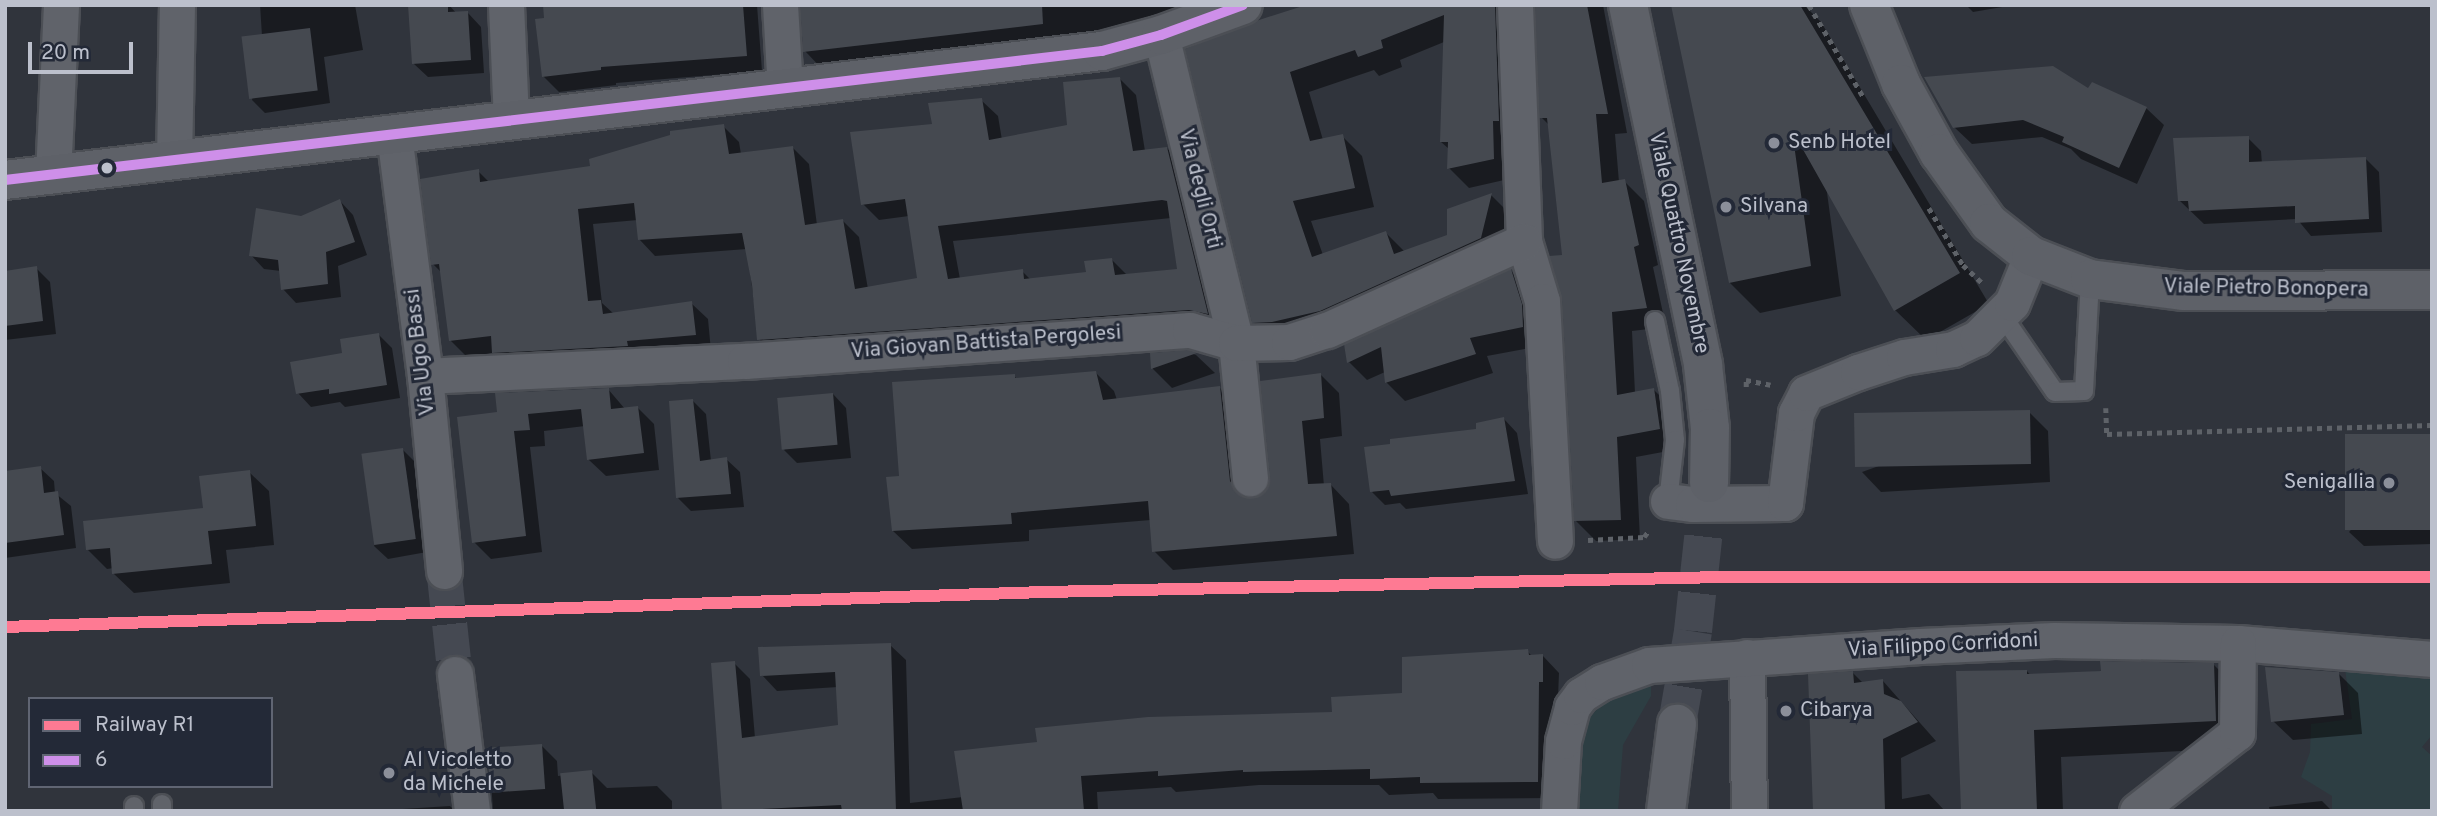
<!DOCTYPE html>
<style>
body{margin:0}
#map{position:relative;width:2437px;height:816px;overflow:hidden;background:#30343c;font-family:Overpass,sans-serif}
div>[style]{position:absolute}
.green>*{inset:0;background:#2d3e43}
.shadow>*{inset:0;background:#0007}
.building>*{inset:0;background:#454950;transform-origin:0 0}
.street-tunnel>*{height:35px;margin-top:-17.5px;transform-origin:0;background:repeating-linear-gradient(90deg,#454952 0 35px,transparent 0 53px)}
.secondary-tunnel>*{height:38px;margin-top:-19px;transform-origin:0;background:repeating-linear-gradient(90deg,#454952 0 38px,transparent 0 57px)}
.path>*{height:4.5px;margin-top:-2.25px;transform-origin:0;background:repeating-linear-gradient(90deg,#5e6268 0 5px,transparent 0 10px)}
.roads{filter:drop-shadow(2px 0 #4c4f55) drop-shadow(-2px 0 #4c4f55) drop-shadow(0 2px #4c4f55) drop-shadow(0 -2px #4c4f55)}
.lane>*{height:18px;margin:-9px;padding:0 9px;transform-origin:9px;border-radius:9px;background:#60636a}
.street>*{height:35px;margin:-17.5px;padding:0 17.5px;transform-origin:17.5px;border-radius:17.5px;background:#60636a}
.secondary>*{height:38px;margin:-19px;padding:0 19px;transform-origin:19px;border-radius:19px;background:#5e6168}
.bus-1>*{height:10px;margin:-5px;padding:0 5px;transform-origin:5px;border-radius:5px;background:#ce8fe9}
.rail-1>*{height:12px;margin:-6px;padding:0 6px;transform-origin:6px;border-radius:6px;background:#fe7a93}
.dots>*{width:19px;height:19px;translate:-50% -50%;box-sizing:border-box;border:4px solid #232937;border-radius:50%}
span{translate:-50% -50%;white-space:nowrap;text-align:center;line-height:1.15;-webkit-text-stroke:6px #232937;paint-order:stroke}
.poi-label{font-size:21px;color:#bcc0cc}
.left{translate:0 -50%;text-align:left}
.right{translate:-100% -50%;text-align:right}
.street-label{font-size:21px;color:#bcc0cc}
.frame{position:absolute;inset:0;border:7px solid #bcc0cc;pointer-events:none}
.legend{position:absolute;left:28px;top:697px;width:245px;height:91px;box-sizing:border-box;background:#232937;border:2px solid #606573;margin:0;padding:9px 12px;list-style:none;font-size:21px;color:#bcc0cc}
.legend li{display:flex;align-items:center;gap:14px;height:35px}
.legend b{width:35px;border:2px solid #606573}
.scale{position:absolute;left:28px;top:42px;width:105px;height:32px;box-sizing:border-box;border:4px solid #bcc0cc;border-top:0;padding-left:9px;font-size:21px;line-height:24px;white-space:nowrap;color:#bcc0cc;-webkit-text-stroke:5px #232937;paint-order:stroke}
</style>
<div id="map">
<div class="green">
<div style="clip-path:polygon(2432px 668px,2432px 735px,2422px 747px,2432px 756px,2432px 811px,2332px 811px,2332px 796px,2301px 777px,2310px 752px,2311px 724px,2352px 719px,2345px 669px)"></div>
<div style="clip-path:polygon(1651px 684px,1651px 696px,1623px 745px,1618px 811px,1577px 811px,1576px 744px,1582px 725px,1614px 692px)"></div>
</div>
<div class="shadow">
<div style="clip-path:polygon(260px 5px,355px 5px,363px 50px,324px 57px,330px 103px,265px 113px,252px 100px,262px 36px)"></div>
<div style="clip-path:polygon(449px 5px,457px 14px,468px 13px,481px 27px,484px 73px,428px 77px,414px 64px,410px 6px)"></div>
<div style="clip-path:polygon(610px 5px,757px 5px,762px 71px,616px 83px,616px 85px,559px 92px,543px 76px)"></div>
<div style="clip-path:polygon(801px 5px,1247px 5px,1188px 27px,823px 70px,805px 51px)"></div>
<div style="clip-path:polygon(1314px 5px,1532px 5px,1513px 178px,1469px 188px,1449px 168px,1449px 149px,1441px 142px,1444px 42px,1400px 60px,1402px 67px,1379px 76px,1374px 70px,1309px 92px,1323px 140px,1342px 136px,1362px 156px,1374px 207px,1311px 221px,1323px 255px,1386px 233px,1405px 252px,1448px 236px,1491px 195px,1511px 215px,1501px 258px,1273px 342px,1253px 322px,1188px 52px)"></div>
<div style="clip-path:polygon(1537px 5px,1603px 5px,1627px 133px,1615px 134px,1619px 182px,1624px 181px,1644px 201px,1658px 265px,1653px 267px,1666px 327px,1632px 331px,1635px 393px,1654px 390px,1674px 410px,1679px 449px,1636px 457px,1640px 539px,1596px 541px,1576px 521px,1564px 256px,1549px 125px,1541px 117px)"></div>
<div style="clip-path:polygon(1673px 5px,1804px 5px,1821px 22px,1989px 304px,1926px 340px,1895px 310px,1826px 185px,1841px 296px,1760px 313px,1730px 283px)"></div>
<div style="clip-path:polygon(1966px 5px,2014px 5px,1973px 12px)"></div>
<div style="clip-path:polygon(evenodd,1120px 79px,1136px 95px,1145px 151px,1167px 148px,1183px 165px,1223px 329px,775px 355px,759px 339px,747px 249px,655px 256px,639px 239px,638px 220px,593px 224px,602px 303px,614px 314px,691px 303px,708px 319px,711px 351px,510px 368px,495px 353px,467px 357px,451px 341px,442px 273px,433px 264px,478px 171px,489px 182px,592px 167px,723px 126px,739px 142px,741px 154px,793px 148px,809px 164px,817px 225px,843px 221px,859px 237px,868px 289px,919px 280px,909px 216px,879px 220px,863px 204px,934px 126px,981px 100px,998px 116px,1002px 140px,1069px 126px,1120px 79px,1171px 218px,1179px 271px,1128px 276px,1111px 259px,1088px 273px,1031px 280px,1022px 271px,960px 279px,953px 241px,1171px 218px)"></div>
<div style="clip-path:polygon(2089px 90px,2146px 108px,2164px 125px,2137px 184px,2081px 159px,2071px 149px,2042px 137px,1972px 144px,1954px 127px)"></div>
<div style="clip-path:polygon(2248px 138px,2261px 151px,2262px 164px,2365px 158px,2379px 172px,2382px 232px,2311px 236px,2297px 219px,2204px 224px,2180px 201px)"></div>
<div style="clip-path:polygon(340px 201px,353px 215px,367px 255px,338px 266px,341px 297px,296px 303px,283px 289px,281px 271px,264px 269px,251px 255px,301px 218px)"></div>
<div style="clip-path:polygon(36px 268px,50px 282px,56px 334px,5px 340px,5px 273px)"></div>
<div style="clip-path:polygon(1511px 271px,1529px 289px,1541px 346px,1487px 356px,1493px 373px,1405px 401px,1386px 382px,1385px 372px,1367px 380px,1349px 362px)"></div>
<div style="clip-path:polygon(379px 335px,392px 348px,400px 398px,345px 407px,340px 402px,311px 407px,298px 393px,344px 355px)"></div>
<div style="clip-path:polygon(1188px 352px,1196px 355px,1215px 373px,1172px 388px,1153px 369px,1152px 355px)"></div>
<div style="clip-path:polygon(1096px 373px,1114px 391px,1117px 400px,1220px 388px,1238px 406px,1248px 499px,1264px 495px,1321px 375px,1339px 393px,1342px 436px,1320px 439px,1324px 486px,1331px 485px,1349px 504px,1354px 554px,1173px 570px,1154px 551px,1151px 520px,1029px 530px,1029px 541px,912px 549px,893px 531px,900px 478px,1014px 376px,1017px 379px)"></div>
<div style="clip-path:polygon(608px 389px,625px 409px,638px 408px,654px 424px,659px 470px,606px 476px,589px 460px,585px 426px,544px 431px,545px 446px,530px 447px,542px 552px,491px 559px,474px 542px,498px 413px)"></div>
<div style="clip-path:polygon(833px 394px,846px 408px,851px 458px,797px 463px,784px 450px)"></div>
<div style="clip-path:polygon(693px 401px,706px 414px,711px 461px,726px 459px,740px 472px,744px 507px,691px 511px,678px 498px)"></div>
<div style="clip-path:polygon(2029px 412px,2048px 431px,2050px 482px,1881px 492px,1862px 472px)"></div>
<div style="clip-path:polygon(1504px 419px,1517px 433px,1528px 494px,1406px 509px,1400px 503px,1385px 505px,1372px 492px,1477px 430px)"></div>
<div style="clip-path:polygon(2432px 436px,2432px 544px,2364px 546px,2349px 532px)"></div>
<div style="clip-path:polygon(403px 450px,416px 463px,427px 552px,388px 559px,374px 546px)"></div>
<div style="clip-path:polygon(40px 468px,54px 481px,55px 493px,71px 506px,76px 548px,5px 558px,5px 472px)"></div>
<div style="clip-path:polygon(249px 472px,269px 491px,274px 545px,226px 550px,230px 583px,134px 593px,114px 574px,114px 568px,107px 569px,88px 550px,204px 510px)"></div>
<div style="clip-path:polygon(890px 645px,906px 660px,910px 803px,963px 797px,1334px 714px,1404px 695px,1527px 651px,1533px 657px,1543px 656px,1559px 673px,1558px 698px,1554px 698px,1554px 798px,1438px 799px,1433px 793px,1389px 795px,1379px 785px,1259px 785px,1176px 792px,1171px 787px,1097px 792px,1098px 811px,724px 811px,734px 663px,750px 679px,755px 738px,839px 727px,838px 687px,777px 691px,762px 675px)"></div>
<div style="clip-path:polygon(2213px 664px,2241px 692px,2243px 748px,2061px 757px,2063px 811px,1963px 811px,2027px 671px,2031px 676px)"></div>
<div style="clip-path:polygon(1853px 673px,1863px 683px,1883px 681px,1936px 741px,1901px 758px,1902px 799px,1929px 794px,1945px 811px,1815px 811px)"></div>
<div style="clip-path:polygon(2338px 673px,2358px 693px,2362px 734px,2293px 740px,2273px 721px)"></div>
<div style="clip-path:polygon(542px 746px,557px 761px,558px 776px,591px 772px,607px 788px,657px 786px,672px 801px,672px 811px,493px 811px,489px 751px)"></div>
<div style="clip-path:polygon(2322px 801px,2332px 811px,2270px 811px,2269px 807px)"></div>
<div style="clip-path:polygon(450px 806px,455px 811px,371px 811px)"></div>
</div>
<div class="building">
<div style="clip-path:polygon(408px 5px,448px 5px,448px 12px,468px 11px,471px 60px,412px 64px)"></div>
<div style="clip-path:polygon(543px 5px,743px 5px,747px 56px,601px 67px,601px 70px,542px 77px,535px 19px,544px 18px)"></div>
<div style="clip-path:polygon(800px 5px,1042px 5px,1043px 24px,803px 52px)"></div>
<div style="clip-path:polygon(1306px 5px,1495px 5px,1499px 121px,1493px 121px,1494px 159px,1447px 169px,1448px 142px,1440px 142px,1444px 15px,1381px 40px,1383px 48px,1358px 57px,1355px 50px,1290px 72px,1310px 141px,1343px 134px,1355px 188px,1293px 201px,1312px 257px,1386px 231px,1394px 254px,1447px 235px,1447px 209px,1492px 193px,1481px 238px,1320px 311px,1272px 322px,1252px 323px,1185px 49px,1259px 20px)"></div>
<div style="clip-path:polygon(1535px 5px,1587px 5px,1608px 114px,1596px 114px,1602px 183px,1625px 179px,1639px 245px,1634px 247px,1647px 308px,1612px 312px,1617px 395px,1654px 388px,1660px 429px,1617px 437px,1621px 520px,1574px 521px,1562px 300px,1549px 256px,1562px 255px,1547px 118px,1539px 118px)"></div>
<div style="clip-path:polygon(1671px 5px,1800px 5px,1960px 273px,1894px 311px,1792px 130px,1811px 266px,1729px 283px)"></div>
<div style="left:310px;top:28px;width:63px;height:69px;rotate:83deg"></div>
<div style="clip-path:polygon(2053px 66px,2088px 88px,2092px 82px,2147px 107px,2119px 168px,2062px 142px,2064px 137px,2023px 120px,1953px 128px,1924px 77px)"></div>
<div style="clip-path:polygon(evenodd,1120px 77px,1133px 151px,1167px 147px,1208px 314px,1189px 310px,757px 340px,752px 285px,742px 233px,638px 240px,634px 203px,578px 209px,588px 301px,601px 300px,603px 314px,692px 301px,696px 335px,627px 341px,628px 346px,492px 353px,491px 336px,449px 341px,439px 264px,431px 265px,420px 179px,479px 169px,480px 182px,590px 166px,589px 159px,670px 135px,670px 131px,724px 124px,729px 154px,793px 146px,805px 225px,843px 219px,855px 289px,917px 278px,905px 199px,861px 205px,850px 132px,932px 124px,928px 103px,982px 98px,989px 140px,1067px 125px,1063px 82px,1120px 77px,1162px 200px,1167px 201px,1177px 269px,1115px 275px,1112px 258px,1084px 261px,1086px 272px,1024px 279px,1023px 269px,948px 279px,938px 226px,1162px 200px)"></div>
<div style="clip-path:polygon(2249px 136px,2249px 162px,2366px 157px,2369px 219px,2295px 223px,2295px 206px,2189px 211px,2188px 201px,2178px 201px,2173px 138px)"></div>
<div style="clip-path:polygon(340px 199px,355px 242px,326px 252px,328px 284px,281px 290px,278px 260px,249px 256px,256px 208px,301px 216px)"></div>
<div style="clip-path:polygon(37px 266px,43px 321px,5px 326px,5px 271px)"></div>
<div style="clip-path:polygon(1511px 269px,1522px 304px,1523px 327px,1470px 338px,1476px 354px,1385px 383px,1381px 347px,1347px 363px,1344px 344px)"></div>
<div style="clip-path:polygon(379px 333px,387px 385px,329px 394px,329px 389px,296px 394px,290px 362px,342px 353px,340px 339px)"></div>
<div style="clip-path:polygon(1188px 350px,1197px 353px,1151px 369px,1150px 353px)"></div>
<div style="clip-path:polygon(1096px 371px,1103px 400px,1220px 386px,1230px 481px,1241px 496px,1251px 498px,1262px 494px,1270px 477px,1260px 381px,1321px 373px,1324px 418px,1302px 421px,1308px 484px,1331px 483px,1337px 536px,1152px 552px,1148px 501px,1011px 513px,1012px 524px,892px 531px,886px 477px,899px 476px,892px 382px,1015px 374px,1015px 378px)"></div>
<div style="clip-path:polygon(609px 388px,611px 409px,638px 406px,644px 453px,587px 460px,581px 409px,528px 414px,530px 430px,514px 431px,526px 536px,472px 543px,457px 417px,497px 412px,495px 393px)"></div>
<div style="left:833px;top:393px;width:52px;height:56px;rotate:85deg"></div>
<div style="clip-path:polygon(693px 399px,700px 461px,727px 457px,731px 494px,676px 498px,669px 401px)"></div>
<div style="left:2030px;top:410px;width:54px;height:176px;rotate:89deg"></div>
<div style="clip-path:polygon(1504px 417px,1515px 481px,1391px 496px,1389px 490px,1370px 492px,1364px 447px,1390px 444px,1390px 439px,1476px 429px,1476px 423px)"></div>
<div style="left:2432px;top:434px;width:96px;height:87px;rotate:90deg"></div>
<div style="left:403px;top:448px;width:92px;height:42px;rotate:82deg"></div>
<div style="clip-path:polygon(41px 466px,44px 493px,58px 491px,64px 535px,5px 543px,5px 471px)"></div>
<div style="clip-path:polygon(250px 470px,256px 526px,208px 531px,212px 564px,112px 574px,110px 548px,86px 550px,83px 521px,203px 508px,199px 476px)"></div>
<div style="clip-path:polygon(891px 643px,896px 811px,842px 811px,841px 805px,722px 811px,711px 663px,735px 661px,742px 738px,838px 725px,835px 672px,760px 676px,758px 647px)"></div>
<div style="clip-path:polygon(1528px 649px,1529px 655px,1543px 654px,1543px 682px,1539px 682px,1538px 782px,1420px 783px,1420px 777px,1370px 779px,1370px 769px,1243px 772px,1243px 770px,1158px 776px,1158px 771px,1081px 776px,1084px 811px,963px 811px,954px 751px,1037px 742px,1035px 728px,1148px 717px,1332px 712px,1331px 697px,1402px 693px,1402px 657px)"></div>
<div style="clip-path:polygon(2100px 661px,2214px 663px,2216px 721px,2034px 730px,2037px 811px,1961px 811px,1956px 671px,2027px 670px,2027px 674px,2101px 671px)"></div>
<div style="clip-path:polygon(2265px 667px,2339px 672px,2344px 715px,2271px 722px)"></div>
<div style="clip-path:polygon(1853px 671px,1854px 683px,1883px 679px,1884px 694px,1901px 701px,1918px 722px,1883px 739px,1885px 811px,1813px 811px,1808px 674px)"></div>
<div style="left:542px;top:744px;width:45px;height:55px;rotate:86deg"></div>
<div style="left:592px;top:770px;width:41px;height:32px;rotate:84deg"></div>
</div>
<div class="street-tunnel">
<div style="left:444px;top:571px;width:104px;rotate:83.9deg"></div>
</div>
<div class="secondary-tunnel">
<div style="left:1677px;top:724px;width:94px;rotate:-80.2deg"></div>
<div style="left:1693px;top:631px;width:149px;rotate:-83.8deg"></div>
</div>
<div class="path">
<div style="left:1809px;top:5px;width:108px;rotate:59.4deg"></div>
<div style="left:1929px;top:208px;width:66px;rotate:59.2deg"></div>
<div style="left:1963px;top:265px;width:26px;rotate:43deg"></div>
<div style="left:1746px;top:387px;width:7px;rotate:-90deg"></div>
<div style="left:1746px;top:380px;width:25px;rotate:11deg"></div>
<div style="left:2106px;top:408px;width:26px;rotate:88deg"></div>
<div style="left:2107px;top:434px;width:325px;rotate:-1.6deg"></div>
<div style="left:1588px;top:540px;width:56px;rotate:-3.1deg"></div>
<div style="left:1644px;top:537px;width:9px;rotate:-54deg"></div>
</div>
<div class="roads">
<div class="lane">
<div style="left:2002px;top:315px;width:93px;rotate:55.5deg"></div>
<div style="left:2055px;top:392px;width:29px;rotate:-2deg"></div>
<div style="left:2084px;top:391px;width:112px;rotate:-86.9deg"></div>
<div style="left:1655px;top:321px;width:72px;rotate:77.9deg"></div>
<div style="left:1670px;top:391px;width:49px;rotate:84.2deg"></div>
<div style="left:1675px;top:440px;width:61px;rotate:96.5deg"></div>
<div style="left:134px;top:806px;width:5px;rotate:90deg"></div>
<div style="left:162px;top:811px;width:7px;rotate:-90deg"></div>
</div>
<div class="street">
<div style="left:506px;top:5px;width:115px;rotate:87.5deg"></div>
<div style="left:780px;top:5px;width:84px;rotate:86.6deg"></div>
<div style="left:1515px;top:5px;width:236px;rotate:87.8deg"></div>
<div style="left:1524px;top:241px;width:63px;rotate:73.3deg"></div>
<div style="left:1542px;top:301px;width:240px;rotate:86.9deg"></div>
<div style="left:1161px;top:35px;width:317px;rotate:76.3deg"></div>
<div style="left:1236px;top:343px;width:136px;rotate:84.1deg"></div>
<div style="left:394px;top:134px;width:244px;rotate:82.7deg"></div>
<div style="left:425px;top:376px;width:196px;rotate:84.4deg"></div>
<div style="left:174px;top:160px;width:155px;rotate:-88.9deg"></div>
<div style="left:53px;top:175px;width:170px;rotate:-87.3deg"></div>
<div style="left:425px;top:376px;width:320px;rotate:-2.7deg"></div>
<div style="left:745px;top:361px;width:446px;rotate:-4deg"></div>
<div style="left:1190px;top:330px;width:48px;rotate:15.8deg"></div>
<div style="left:1236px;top:343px;width:53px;rotate:-1.1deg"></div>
<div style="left:1289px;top:342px;width:40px;rotate:-18deg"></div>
<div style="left:1327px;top:330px;width:216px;rotate:-24.3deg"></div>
<div style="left:1668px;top:501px;width:25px;rotate:7deg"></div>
<div style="left:1693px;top:504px;width:92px;rotate:-0.6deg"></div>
<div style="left:1785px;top:503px;width:91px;rotate:-83deg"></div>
<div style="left:1796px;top:413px;width:22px;rotate:-63deg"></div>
<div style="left:1806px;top:393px;width:56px;rotate:-22deg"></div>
<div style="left:1858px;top:372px;width:48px;rotate:-18.1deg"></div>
<div style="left:1904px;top:357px;width:50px;rotate:-9.3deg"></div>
<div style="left:1953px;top:349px;width:26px;rotate:-25deg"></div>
<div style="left:1977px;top:338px;width:49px;rotate:-45deg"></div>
<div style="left:2012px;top:303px;width:51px;rotate:-68deg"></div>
<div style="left:1747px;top:657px;width:154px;rotate:89.3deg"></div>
<div style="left:455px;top:674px;width:138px;rotate:82.9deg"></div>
<div style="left:1559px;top:811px;width:70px;rotate:-86.7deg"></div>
<div style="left:1563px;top:741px;width:35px;rotate:-75deg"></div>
<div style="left:1572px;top:707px;width:15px;rotate:-53deg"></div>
<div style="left:1581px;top:695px;width:25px;rotate:-32deg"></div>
<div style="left:1602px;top:682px;width:50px;rotate:-19.9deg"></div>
<div style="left:1649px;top:665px;width:272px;rotate:-4deg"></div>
<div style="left:1920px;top:646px;width:134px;rotate:-2.6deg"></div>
<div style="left:2054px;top:640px;width:184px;rotate:0.9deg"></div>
<div style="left:2238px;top:643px;width:195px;rotate:4.7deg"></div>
<div style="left:2137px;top:811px;width:127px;rotate:-38deg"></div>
<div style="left:2237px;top:733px;width:90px;rotate:-89.4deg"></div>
</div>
<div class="secondary">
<div style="left:1628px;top:5px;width:368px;rotate:78.2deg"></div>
<div style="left:1703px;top:365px;width:63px;rotate:83.7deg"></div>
<div style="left:1710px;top:428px;width:55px;rotate:91deg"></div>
<div style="left:1869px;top:5px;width:85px;rotate:67.9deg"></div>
<div style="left:1901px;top:84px;width:79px;rotate:61.2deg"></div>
<div style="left:1939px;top:153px;width:86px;rotate:54.5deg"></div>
<div style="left:1989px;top:223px;width:53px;rotate:38.2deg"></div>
<div style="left:2031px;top:256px;width:63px;rotate:21.3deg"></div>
<div style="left:2090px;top:279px;width:95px;rotate:7.3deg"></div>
<div style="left:2184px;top:291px;width:248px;rotate:-0.2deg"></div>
<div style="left:5px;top:180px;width:1105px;rotate:-6.71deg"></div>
<div style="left:1102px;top:51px;width:61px;rotate:-15.2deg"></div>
<div style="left:1161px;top:35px;width:87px;rotate:-20.1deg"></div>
<div style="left:1666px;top:811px;width:88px;rotate:-82.8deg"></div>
</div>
</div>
<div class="bus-1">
<div style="left:5px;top:180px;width:1105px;rotate:-6.71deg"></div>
<div style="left:1102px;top:51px;width:61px;rotate:-15.2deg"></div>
<div style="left:1161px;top:35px;width:87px;rotate:-20.1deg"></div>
</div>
<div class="rail-1">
<div style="left:5px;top:627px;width:1042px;rotate:-1.93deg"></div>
<div style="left:1046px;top:592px;width:674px;rotate:-1.27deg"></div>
<div style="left:1720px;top:577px;width:712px"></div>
</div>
<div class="dots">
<div style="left:1774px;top:143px;background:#8b8f9a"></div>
<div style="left:107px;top:168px;background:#bcc0cc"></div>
<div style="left:1726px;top:207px;background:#8b8f9a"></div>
<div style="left:2389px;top:483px;background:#8b8f9a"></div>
<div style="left:1786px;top:711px;background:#8b8f9a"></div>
<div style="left:389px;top:773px;background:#8b8f9a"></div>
</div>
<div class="poi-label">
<span class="left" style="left:1788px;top:143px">Senb Hotel</span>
<span class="left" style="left:1740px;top:207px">Silvana</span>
<span class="right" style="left:2375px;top:483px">Senigallia</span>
<span class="left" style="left:1800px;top:711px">Cibarya</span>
<span class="left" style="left:403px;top:773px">Al Vicoletto<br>da Michele</span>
</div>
<div class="street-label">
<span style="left:1199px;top:189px;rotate:76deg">Via degli Orti</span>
<span style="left:1678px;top:243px;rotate:78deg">Viale Quattro Novembre</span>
<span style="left:2266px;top:289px;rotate:1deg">Viale Pietro Bonopera</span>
<span style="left:986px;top:343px;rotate:-4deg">Via Giovan Battista Pergolesi</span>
<span style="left:421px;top:352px;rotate:-97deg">Via Ugo Bassi</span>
<span style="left:1943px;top:646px;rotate:-3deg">Via Filippo Corridoni</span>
</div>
<div class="frame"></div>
<ul class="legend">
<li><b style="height:9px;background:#fe7a93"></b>Railway R1</li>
<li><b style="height:9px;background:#ce8fe9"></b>6</li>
</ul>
<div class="scale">20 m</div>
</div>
